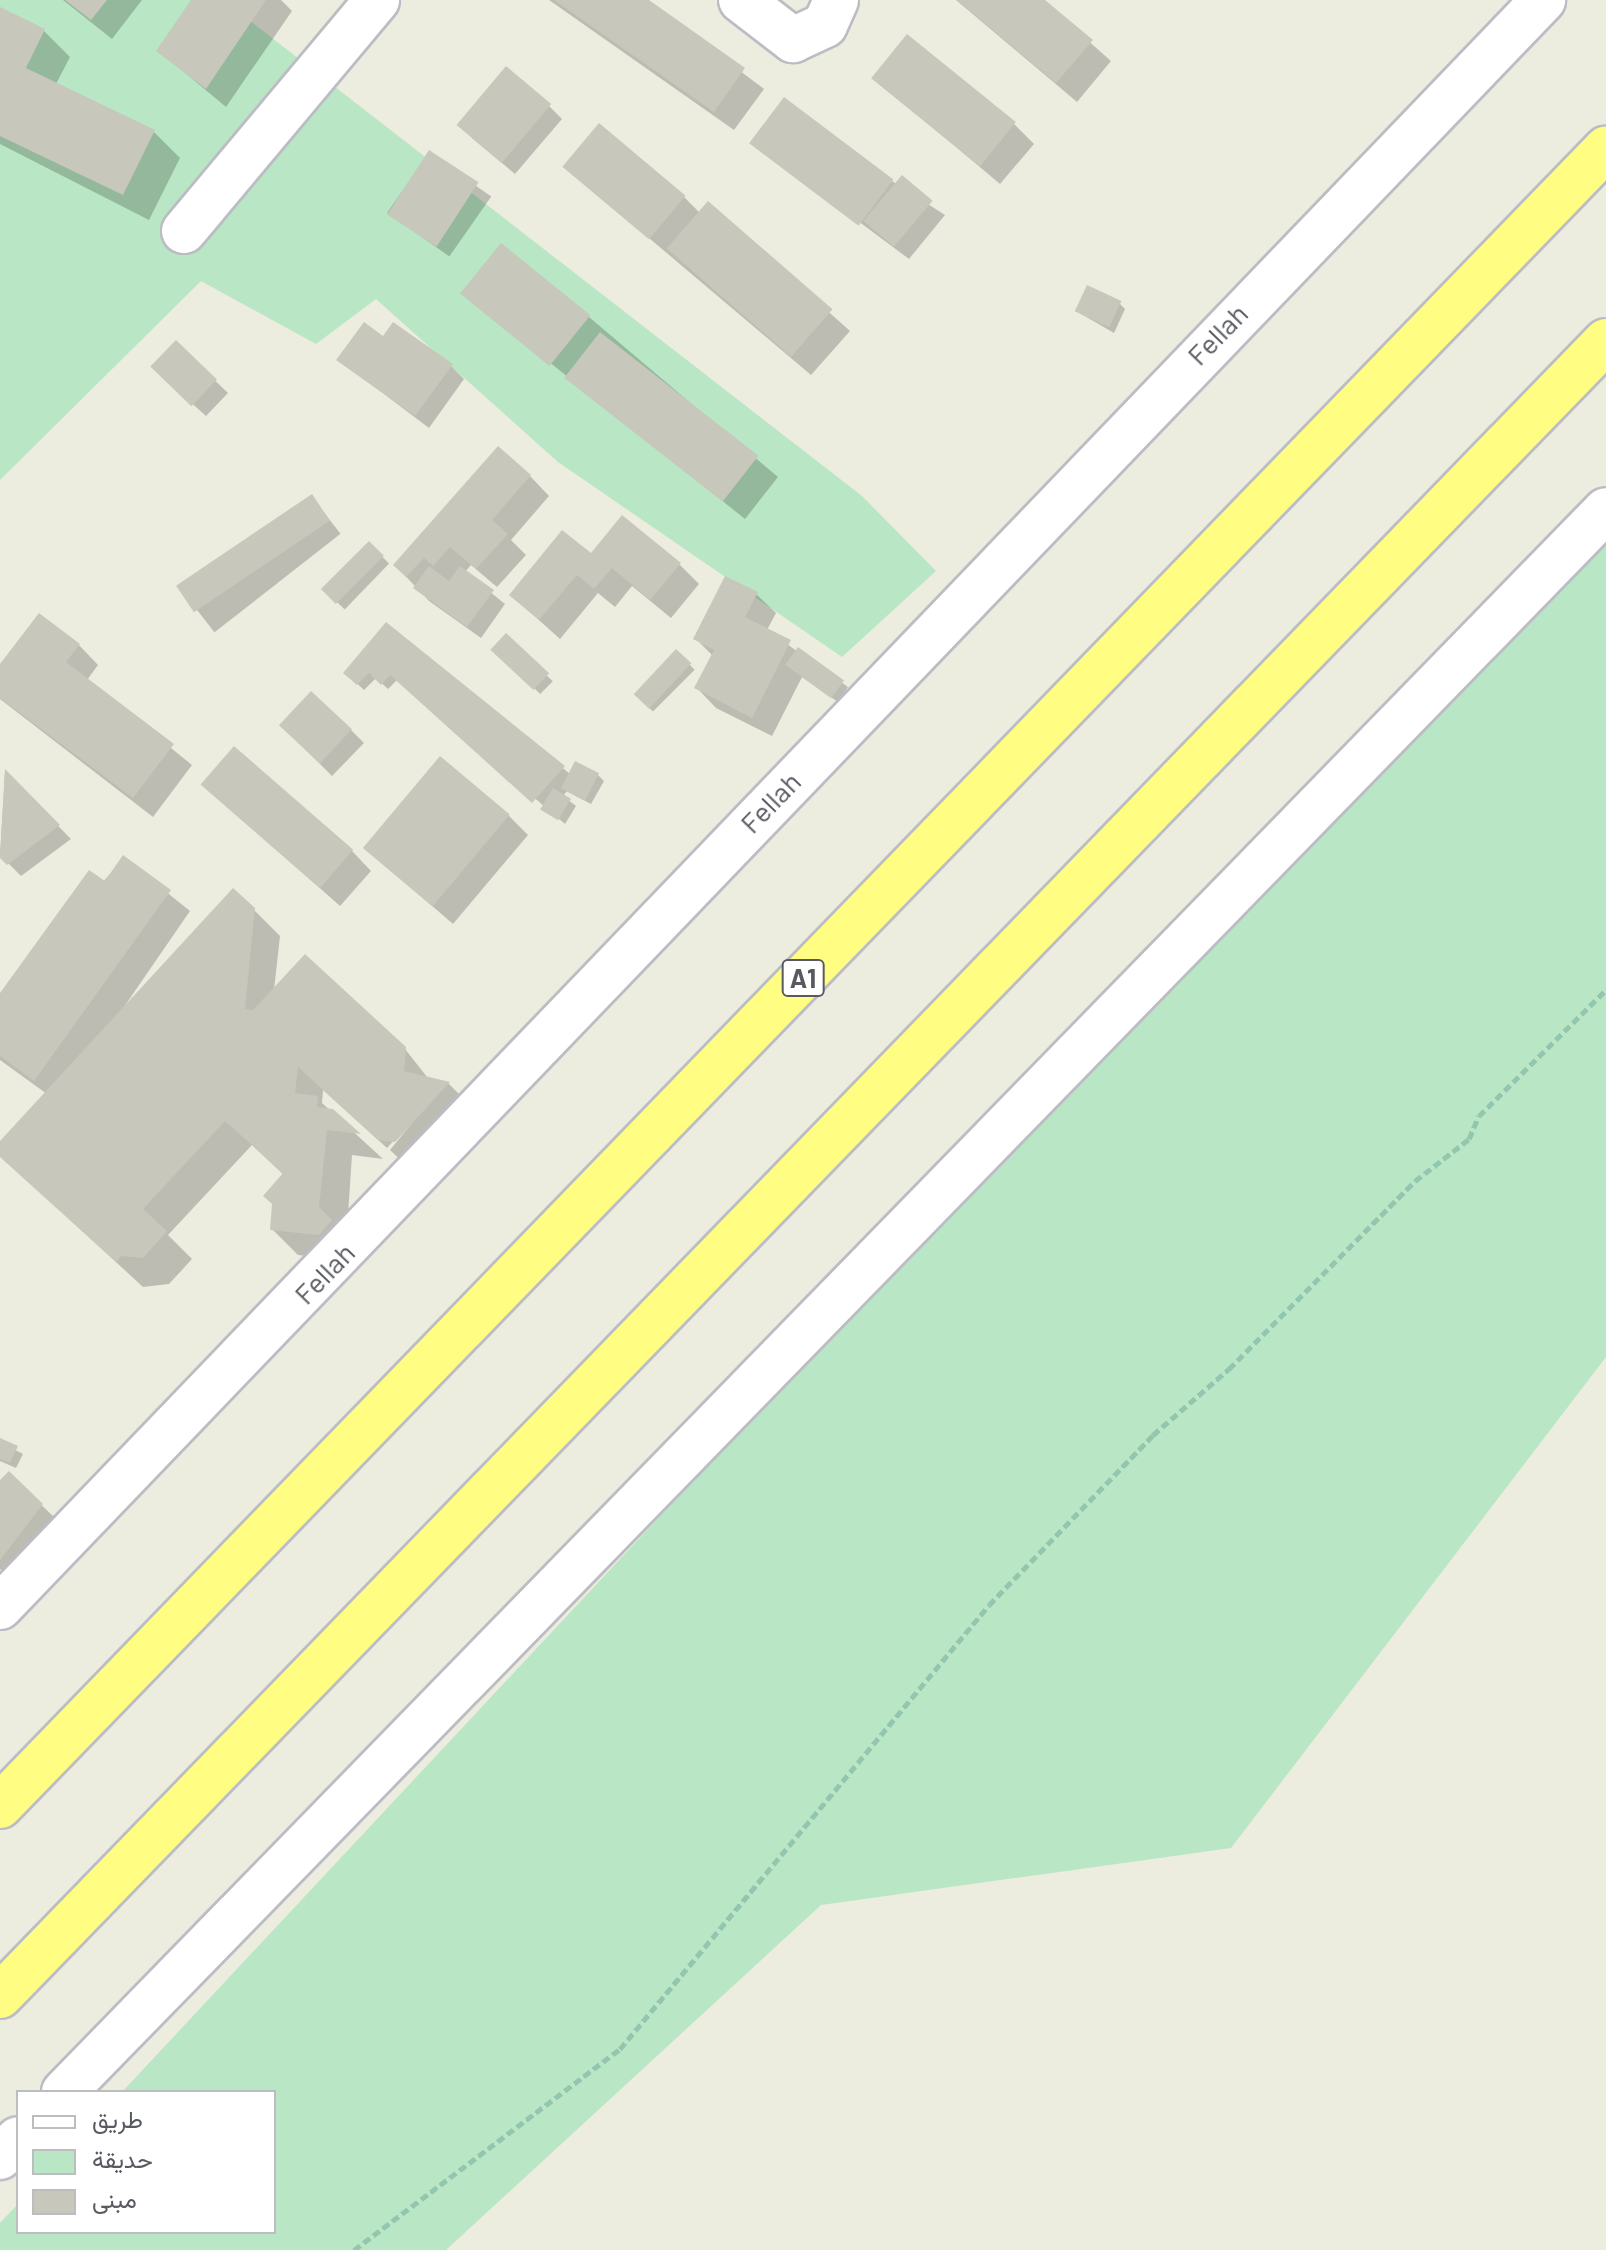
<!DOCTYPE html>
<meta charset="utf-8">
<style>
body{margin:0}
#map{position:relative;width:1606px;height:2250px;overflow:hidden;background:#ececdf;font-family:Barlow,Vazirmatn,sans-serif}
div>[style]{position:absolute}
.green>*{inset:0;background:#b9e6c4}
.shadow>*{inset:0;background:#0003;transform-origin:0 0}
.building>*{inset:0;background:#c7c7bc;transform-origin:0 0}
.path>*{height:5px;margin-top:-2.5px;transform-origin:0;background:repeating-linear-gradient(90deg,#92c6ae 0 8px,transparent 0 12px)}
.roads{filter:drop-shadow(2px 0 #bcbdc4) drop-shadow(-2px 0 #bcbdc4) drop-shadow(0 2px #bcbdc4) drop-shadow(0 -2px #bcbdc4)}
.minor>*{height:44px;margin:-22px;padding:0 22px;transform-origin:22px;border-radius:22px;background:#fff}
.highway>*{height:44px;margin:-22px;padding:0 22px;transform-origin:22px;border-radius:22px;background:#fffe83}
span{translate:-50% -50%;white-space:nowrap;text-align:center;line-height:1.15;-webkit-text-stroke:7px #fff;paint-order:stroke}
.shield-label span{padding:2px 6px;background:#fff;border:2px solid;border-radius:6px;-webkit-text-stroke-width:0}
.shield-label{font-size:26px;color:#585a61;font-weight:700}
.street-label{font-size:28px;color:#585a61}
.legend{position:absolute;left:16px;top:2090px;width:260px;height:144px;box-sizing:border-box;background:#fff;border:2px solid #bcbdc0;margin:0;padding:10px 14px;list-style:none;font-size:24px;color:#585a61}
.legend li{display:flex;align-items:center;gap:16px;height:40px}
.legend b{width:40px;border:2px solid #bcbdc0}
</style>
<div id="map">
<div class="green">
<div style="clip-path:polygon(0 0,223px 0,862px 496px,936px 571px,842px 657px,558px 462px,376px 299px,316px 344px,201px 281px,0 480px)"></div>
<div style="clip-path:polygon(1606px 504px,1606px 1357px,1231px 1848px,821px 1905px,446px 2250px,0 2250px,0 2223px,18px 2204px,18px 2232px,274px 2232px,274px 2092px,122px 2092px)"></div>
</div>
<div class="shadow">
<div style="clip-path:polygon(63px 0,142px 0,112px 39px)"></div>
<div style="clip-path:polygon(193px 0,281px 0,292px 11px,226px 107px,159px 51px)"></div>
<div style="clip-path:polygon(549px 0,646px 0,764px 89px,734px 130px)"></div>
<div style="clip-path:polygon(956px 0,1042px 0,1111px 61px,1077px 102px)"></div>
<div style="clip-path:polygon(0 9px,44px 31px,70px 57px,56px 84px,154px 132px,180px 158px,149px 220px,0 144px)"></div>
<div style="clip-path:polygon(874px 78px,1014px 124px,1034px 144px,1000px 184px)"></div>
<div style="clip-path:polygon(549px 106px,562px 119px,515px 174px,472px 138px)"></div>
<div style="clip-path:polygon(752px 142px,892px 181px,945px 215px,909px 259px)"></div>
<div style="left:429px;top:153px;width:76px;height:73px;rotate:35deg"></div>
<div style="clip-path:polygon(565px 167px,684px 197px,700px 213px,708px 204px,850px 331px,811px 375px)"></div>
<div style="clip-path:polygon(463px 293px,589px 317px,778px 477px,745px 519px)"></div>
<div style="clip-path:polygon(1119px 303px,1125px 309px,1114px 333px,1076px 311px)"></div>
<div style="clip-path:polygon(176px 343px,228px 393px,206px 416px,166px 380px)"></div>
<div style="clip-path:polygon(339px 360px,451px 366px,464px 379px,429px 428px)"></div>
<div style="clip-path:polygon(530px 476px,549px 496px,511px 540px,526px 555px,497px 587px,471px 565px,465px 572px,505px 604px,481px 638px,429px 601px,395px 565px)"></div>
<div style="left:311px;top:496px;width:48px;height:160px;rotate:52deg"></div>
<div style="left:369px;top:544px;width:28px;height:64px;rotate:44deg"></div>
<div style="clip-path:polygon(591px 556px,679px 564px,699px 584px,671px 618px,632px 586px,615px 607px,598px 593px,560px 639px,511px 595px)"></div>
<div style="clip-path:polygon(756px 594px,776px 613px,767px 630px,848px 687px,838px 702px,802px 677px,772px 736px,716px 708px,697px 688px,713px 656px,695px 638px)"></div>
<div style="clip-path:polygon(386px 624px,570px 774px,598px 775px,604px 781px,591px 804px,567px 791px,563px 796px,576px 806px,565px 824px,397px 680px,388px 689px,376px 678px,364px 690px,346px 673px)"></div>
<div style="left:506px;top:636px;width:65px;height:18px;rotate:44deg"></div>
<div style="clip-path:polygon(79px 645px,98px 665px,87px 680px,192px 765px,153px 817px,0 699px,0 668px)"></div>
<div style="left:677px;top:652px;width:25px;height:59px;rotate:45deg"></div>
<div style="clip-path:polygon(281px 725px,351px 730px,364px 743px,332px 776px)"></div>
<div style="clip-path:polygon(5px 772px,71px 839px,21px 876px,0 855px)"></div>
<div style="clip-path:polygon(203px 784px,352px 851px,371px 871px,340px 906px)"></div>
<div style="clip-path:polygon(508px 815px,528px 835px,453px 924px,365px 848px)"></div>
<div style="clip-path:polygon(124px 858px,190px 911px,115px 1020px,253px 909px,280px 936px,274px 990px,405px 1049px,431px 1082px,449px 1084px,474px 1109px,406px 1165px,390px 1150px,433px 1097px,387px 1148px,323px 1090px,322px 1103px,383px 1159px,352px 1155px,345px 1260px,298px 1255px,272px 1229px,284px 1175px,252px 1145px,168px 1235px,192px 1259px,169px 1284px,143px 1287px,0 1155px,0 1144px,47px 1094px,0 1060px,0 999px)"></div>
<div style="clip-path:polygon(0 1442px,23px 1454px,16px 1468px,0 1461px)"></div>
<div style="clip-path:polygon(9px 1474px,55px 1518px,9px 1577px,0 1569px,0 1483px)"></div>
</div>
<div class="building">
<div style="clip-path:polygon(65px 0,107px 0,91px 20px)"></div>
<div style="clip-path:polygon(191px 0,266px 0,206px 89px,156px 51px)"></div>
<div style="clip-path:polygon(554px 0,649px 0,745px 68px,714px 112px)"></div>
<div style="clip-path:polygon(957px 0,1045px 0,1093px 40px,1056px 83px)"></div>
<div style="clip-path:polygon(0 7px,45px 29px,26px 68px,155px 130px,123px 195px,0 136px)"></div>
<div style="left:907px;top:34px;width:140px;height:57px;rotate:39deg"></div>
<div style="left:506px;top:66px;width:59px;height:77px;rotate:40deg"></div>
<div style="left:784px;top:97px;width:137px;height:58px;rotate:37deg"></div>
<div style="left:599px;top:123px;width:113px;height:57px;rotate:40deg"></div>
<div style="left:429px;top:150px;width:59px;height:77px;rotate:33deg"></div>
<div style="left:902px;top:175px;width:40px;height:60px;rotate:40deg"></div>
<div style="left:708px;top:201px;width:165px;height:63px;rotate:41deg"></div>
<div style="left:501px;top:243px;width:115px;height:65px;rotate:39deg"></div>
<div style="left:1087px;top:285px;width:38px;height:29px;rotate:25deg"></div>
<div style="clip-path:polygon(364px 322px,383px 336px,393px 322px,453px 364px,415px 416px,336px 360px)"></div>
<div style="left:600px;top:332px;width:201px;height:58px;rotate:38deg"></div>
<div style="left:176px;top:340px;width:57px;height:37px;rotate:44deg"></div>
<div style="clip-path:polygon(498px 446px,531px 475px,492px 520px,508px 534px,476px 569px,450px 547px,433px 566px,424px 558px,406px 577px,393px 565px)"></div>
<div style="left:312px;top:494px;width:32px;height:164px;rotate:56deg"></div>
<div style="clip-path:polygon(622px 515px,681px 563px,650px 600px,612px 568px,594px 589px,577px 575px,539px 620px,509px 595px,562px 530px,591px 553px)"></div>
<div style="left:369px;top:541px;width:21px;height:68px;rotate:45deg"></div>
<div style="clip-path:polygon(429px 566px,449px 581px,460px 566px,494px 590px,467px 627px,413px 588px)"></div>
<div style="clip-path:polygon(725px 576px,758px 592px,745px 617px,791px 640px,752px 718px,694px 688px,714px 650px,693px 639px)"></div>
<div style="clip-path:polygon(39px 613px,80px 644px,66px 662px,174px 744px,133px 798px,0 698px,0 664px)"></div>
<div style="clip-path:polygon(386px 622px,565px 766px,532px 803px,390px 675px,381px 685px,369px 673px,357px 685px,343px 673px)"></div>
<div style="left:506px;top:633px;width:59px;height:23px;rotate:43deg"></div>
<div style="left:798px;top:647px;width:57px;height:22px;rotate:36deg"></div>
<div style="left:676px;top:649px;width:21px;height:62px;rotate:43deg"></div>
<div style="left:311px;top:691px;width:56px;height:47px;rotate:43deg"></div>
<div style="left:234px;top:746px;width:158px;height:51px;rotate:41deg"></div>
<div style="left:440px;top:756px;width:91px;height:120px;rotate:40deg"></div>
<div style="left:575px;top:761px;width:27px;height:31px;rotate:27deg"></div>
<div style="clip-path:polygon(5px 769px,60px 825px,7px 865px,0 858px)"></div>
<div style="left:553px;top:788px;width:21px;height:25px;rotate:31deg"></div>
<div style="clip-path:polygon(123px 855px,171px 890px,34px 1081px,0 1056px,0 993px,89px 870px,105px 881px)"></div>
<div style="clip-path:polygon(233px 888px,255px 908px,245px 1009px,253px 1010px,305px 954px,406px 1047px,404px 1071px,450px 1082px,395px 1142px,378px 1140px,298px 1067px,295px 1093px,318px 1096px,317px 1107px,333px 1109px,361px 1134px,327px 1130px,319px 1207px,332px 1220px,319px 1235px,270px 1230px,272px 1204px,263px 1196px,283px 1173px,225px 1121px,143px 1209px,167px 1231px,143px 1258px,121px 1256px,116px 1262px,0 1157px,0 1141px)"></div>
<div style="clip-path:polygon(0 1438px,18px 1446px,10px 1463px,0 1459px)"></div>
<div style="clip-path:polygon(9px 1471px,43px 1504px,0 1560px,0 1480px)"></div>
</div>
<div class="path">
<div style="left:354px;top:2250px;width:333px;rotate:-37.1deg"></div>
<div style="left:620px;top:2049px;width:577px;rotate:-50.27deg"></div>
<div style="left:989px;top:1605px;width:236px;rotate:-46deg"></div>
<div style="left:1153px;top:1435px;width:101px;rotate:-41deg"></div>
<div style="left:1229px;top:1369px;width:264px;rotate:-45.3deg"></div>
<div style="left:1415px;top:1181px;width:68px;rotate:-37.9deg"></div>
<div style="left:1469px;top:1139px;width:25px;rotate:-67deg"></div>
<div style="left:1479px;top:1116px;width:179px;rotate:-44.8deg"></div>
</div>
<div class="roads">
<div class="minor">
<div style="left:741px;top:0;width:66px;rotate:37.6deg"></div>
<div style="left:793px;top:40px;width:35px;rotate:-25deg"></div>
<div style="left:825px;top:25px;width:27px;rotate:-66deg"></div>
<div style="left:184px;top:231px;width:301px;rotate:-50.1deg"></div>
<div style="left:0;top:1607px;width:2228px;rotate:-46.16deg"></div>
<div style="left:64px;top:2092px;width:2209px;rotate:-45.73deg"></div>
<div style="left:0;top:2157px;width:25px;rotate:-45deg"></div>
</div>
<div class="highway">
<div style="left:0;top:1806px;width:2308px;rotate:-45.9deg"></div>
<div style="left:0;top:1996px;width:2306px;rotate:-45.86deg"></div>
</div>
</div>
<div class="shield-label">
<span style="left:803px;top:978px">A1</span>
</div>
<div class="street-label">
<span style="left:1217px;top:334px;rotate:-46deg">Fellah</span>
<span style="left:770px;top:802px;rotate:-46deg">Fellah</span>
<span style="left:324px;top:1273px;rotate:-46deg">Fellah</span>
</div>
<ul class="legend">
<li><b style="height:10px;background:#fff"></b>طريق</li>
<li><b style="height:22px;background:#b9e6c4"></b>حديقة</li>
<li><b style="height:22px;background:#c7c7bc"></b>مبنى</li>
</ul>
</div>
